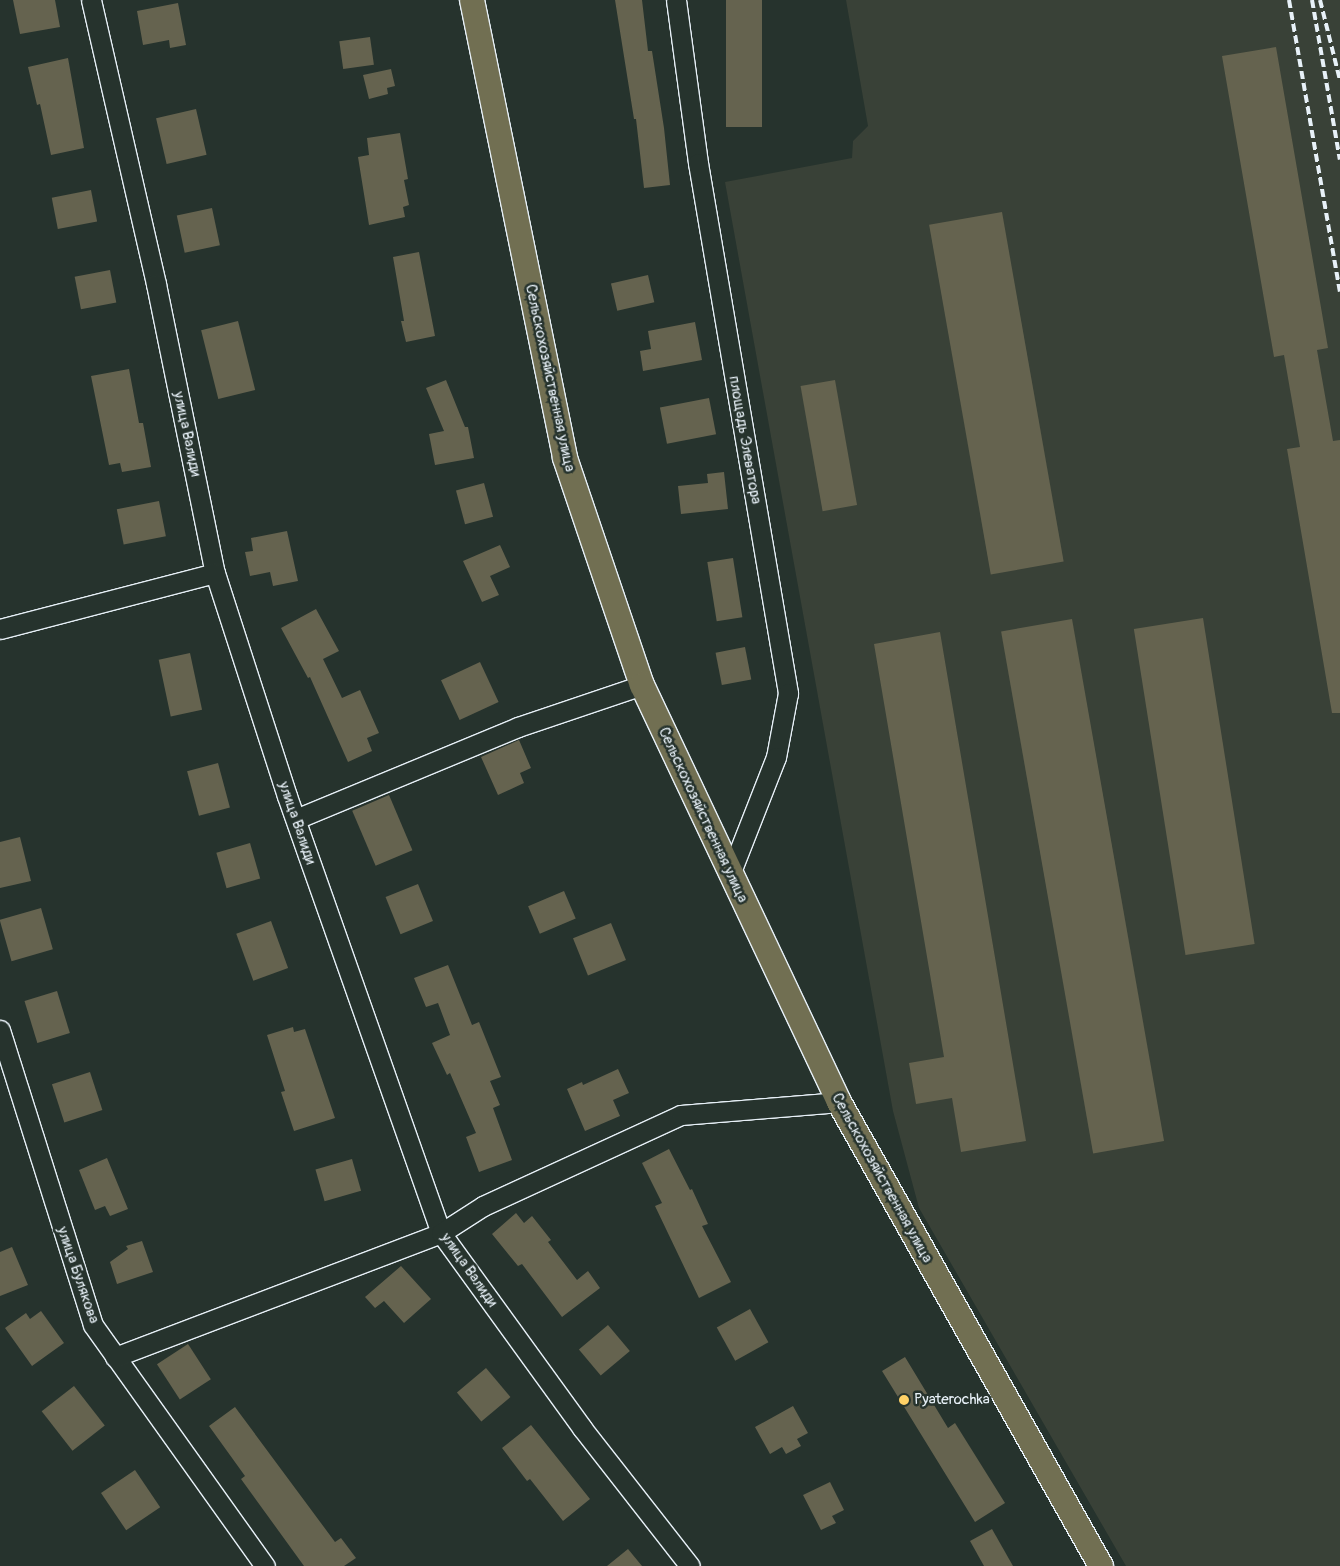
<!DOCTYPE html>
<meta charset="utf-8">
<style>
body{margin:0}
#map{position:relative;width:1340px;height:1566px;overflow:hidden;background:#26332d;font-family:Pangolin,sans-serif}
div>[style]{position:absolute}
.built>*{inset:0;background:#394137}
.building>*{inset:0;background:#65634f;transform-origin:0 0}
.roads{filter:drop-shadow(1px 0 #e8f1f8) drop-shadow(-1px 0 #e8f1f8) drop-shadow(0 1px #e8f1f8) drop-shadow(0 -1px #e8f1f8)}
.minor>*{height:19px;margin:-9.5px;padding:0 9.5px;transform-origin:9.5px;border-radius:9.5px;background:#26332d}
.major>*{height:24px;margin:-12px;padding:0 12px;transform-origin:12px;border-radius:12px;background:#716f52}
.rail>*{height:4px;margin-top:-2px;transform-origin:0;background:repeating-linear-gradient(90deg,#e8f1f8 0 8px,transparent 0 12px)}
.dots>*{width:14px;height:14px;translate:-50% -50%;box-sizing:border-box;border:2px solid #26332d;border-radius:50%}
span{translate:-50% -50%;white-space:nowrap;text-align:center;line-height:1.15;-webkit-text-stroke:5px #26332d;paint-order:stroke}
.street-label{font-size:15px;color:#e8f1f8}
.poi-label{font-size:15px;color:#e8f1f8}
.left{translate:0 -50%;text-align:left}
</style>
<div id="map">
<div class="built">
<div style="clip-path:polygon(846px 0,1340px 0,1340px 1566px,1126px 1566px,919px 1208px,893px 1111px,725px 182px,852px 158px,853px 141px,868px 126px)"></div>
</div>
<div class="building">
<div style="clip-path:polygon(13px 0,55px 0,60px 27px,20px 34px)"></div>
<div style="clip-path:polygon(615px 0,642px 0,648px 51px,652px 51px,664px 128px,670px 185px,644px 188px,636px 119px,634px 119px)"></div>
<div style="left:726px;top:0;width:36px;height:127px"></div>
<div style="clip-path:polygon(178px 3px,186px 45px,170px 48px,169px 40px,143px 45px,137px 11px)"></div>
<div style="left:370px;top:37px;width:28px;height:31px;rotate:82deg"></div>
<div style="clip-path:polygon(1276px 47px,1328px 348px,1317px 350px,1333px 441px,1340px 440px,1340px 713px,1332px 713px,1287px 449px,1300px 447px,1284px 355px,1274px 357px,1222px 56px)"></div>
<div style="clip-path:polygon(68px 58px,84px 148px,51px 155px,40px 104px,37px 105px,28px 67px)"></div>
<div style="clip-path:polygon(391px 69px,395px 86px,387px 88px,388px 94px,369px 99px,363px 75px)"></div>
<div style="left:196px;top:109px;width:47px;height:41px;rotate:77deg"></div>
<div style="clip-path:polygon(400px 133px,408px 179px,404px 180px,409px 205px,403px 207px,405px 217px,369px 225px,358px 157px,369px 155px,367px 138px)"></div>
<div style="left:91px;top:190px;width:32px;height:40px;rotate:79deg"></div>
<div style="left:212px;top:208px;width:38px;height:36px;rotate:78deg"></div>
<div style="left:1002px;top:212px;width:355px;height:74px;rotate:80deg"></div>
<div style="clip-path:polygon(419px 252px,435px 336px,406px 342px,401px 321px,404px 321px,393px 257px)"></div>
<div style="left:110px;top:270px;width:33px;height:36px;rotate:79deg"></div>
<div style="left:648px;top:275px;width:28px;height:38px;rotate:77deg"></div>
<div style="left:238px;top:321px;width:71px;height:38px;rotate:76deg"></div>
<div style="clip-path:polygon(695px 322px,702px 360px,643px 371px,640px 351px,651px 349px,648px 331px)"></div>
<div style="clip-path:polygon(129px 369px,139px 423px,143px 423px,151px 467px,122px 472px,120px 463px,109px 465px,91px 376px)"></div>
<div style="clip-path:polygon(446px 380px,465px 427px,468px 427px,474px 458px,435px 465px,429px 434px,444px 431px,426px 388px)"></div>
<div style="left:835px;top:380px;width:127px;height:35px;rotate:80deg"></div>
<div style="left:709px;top:398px;width:37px;height:50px;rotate:79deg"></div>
<div style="clip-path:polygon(724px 472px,728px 509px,681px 514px,678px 486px,708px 483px,707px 474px)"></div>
<div style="left:484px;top:483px;width:35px;height:29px;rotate:75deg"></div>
<div style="left:159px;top:501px;width:36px;height:43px;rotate:79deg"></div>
<div style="clip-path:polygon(287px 531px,298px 581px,273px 586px,270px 572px,250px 576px,245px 552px,253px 551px,251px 538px)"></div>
<div style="clip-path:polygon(500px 545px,510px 567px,490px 576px,499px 595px,482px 602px,463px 561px)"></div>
<div style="left:733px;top:558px;width:60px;height:26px;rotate:81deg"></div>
<div style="clip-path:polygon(316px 609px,339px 651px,323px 659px,342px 698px,360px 690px,379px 733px,367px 738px,372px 751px,348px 762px,310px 677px,308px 678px,281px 628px)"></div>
<div style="left:1203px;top:618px;width:330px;height:70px;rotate:81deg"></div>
<div style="left:1072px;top:619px;width:530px;height:72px;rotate:80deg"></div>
<div style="clip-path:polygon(940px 632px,1026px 1141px,961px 1152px,952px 1098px,916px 1104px,909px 1063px,944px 1057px,874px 644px)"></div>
<div style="left:745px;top:647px;width:33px;height:30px;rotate:79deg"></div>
<div style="left:190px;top:653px;width:58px;height:32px;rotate:78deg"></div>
<div style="left:480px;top:662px;width:44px;height:43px;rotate:65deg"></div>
<div style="clip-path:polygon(519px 740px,531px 768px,520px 773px,524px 783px,498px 795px,481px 757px)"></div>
<div style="left:218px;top:763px;width:46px;height:32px;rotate:75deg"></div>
<div style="left:389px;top:795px;width:60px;height:40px;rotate:67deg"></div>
<div style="clip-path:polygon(20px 837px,31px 881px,0 888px,0 842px)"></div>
<div style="left:250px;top:843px;width:37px;height:35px;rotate:74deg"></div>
<div style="left:418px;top:884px;width:40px;height:35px;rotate:68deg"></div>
<div style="left:564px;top:891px;width:30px;height:39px;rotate:67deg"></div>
<div style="left:41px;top:908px;width:43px;height:43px;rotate:74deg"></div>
<div style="left:271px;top:921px;width:50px;height:37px;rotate:70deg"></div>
<div style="left:611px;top:923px;width:40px;height:41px;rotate:68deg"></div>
<div style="clip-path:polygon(448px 965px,472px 1025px,479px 1022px,501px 1077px,490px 1081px,500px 1105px,493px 1108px,512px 1160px,479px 1172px,466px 1137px,476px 1133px,450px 1073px,447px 1075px,432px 1043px,450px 1035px,438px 1003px,426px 1007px,414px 978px)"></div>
<div style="left:57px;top:991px;width:44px;height:34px;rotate:73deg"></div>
<div style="clip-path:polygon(293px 1027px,294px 1032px,305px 1029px,335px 1118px,294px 1131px,281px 1092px,285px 1091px,267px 1035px)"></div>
<div style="clip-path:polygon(618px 1069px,629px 1093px,613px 1100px,620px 1116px,585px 1131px,567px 1089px,582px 1082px,583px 1085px)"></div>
<div style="left:90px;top:1072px;width:40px;height:40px;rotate:72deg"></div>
<div style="clip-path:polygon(669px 1149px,690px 1190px,692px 1189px,708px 1224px,702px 1226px,731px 1282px,699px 1298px,655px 1206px,662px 1203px,642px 1163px)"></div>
<div style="clip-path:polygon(107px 1158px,128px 1209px,110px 1216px,105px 1206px,95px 1210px,79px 1170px)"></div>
<div style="left:352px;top:1159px;width:33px;height:38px;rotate:74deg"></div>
<div style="clip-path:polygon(516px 1213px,524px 1223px,532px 1216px,551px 1240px,548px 1242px,577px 1280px,588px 1271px,600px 1288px,562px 1317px,522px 1264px,518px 1266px,492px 1234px)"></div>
<div style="clip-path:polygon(142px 1241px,153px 1272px,117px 1284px,110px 1262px,128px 1249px,126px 1246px)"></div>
<div style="clip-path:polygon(12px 1247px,28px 1285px,0 1296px,0 1252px)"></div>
<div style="clip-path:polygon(401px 1266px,431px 1299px,404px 1323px,384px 1301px,375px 1308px,365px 1297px)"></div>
<div style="left:750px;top:1309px;width:38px;height:38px;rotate:61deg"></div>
<div style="clip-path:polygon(41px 1311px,64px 1343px,32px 1366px,5px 1328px,26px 1313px,30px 1319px)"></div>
<div style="left:608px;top:1325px;width:34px;height:38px;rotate:50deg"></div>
<div style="left:188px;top:1344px;width:42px;height:37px;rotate:57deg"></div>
<div style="clip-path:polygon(905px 1357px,948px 1428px,955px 1423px,1005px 1503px,975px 1522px,882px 1371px)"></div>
<div style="left:486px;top:1368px;width:38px;height:38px;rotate:50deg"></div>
<div style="left:74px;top:1386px;width:50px;height:41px;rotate:52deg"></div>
<div style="clip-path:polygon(793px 1406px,808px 1433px,797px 1439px,801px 1446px,786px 1454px,782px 1447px,770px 1454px,755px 1427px)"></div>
<div style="clip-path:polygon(235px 1407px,335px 1542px,341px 1538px,356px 1558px,344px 1566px,304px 1566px,241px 1479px,245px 1476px,209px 1426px)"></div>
<div style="clip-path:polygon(531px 1425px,590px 1499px,563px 1521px,530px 1479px,527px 1481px,502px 1448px)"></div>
<div style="left:135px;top:1470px;width:45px;height:41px;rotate:56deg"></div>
<div style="clip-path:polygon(830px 1482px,844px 1510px,832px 1516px,836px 1523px,821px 1530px,803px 1495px)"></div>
<div style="clip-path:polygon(992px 1529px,1013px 1566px,984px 1566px,970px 1541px)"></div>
<div style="clip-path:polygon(628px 1549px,642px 1566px,607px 1566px)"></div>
</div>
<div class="roads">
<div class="minor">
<div style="left:91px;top:0;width:291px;rotate:77.1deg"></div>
<div style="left:156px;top:284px;width:295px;rotate:78.5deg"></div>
<div style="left:215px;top:573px;width:234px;rotate:72.1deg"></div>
<div style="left:287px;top:796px;width:463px;rotate:70.6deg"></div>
<div style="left:441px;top:1233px;width:241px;rotate:54.1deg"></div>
<div style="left:582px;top:1428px;width:175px;rotate:52deg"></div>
<div style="left:676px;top:0;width:164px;rotate:82.3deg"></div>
<div style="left:698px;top:163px;width:538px;rotate:80.36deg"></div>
<div style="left:788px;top:693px;width:65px;rotate:100.6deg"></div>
<div style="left:776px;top:757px;width:123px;rotate:111.4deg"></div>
<div style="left:0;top:629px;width:222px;rotate:-14.6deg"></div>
<div style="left:296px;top:819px;width:240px;rotate:-22.5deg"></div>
<div style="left:518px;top:727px;width:131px;rotate:-18.7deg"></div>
<div style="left:0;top:1030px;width:309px;rotate:72.5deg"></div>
<div style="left:93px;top:1325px;width:296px;rotate:54.5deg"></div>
<div style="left:115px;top:1357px;width:349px;rotate:-20.8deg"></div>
<div style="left:441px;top:1233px;width:50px;rotate:-32.7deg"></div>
<div style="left:483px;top:1206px;width:218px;rotate:-24.7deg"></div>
<div style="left:681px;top:1115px;width:159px;rotate:-4.7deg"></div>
</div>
<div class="major">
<div style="left:472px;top:0;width:467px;rotate:78.5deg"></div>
<div style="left:565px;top:458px;width:240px;rotate:71.3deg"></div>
<div style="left:642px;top:685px;width:461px;rotate:64.7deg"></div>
<div style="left:839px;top:1102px;width:533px;rotate:60.55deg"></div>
</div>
</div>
<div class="rail">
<div style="left:1289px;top:0;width:296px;rotate:80.1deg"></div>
<div style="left:1312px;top:0;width:162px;rotate:80.1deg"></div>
<div style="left:1320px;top:0;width:82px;rotate:76deg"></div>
</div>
<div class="dots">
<div style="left:904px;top:1400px;background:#ffd166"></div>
</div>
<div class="street-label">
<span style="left:550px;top:378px;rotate:78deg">Сельскохозяйственная улица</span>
<span style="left:187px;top:434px;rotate:78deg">улица Валиди</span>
<span style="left:745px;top:440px;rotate:80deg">площадь Элеватора</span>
<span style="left:703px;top:815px;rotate:65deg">Сельскохозяйственная улица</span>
<span style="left:297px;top:823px;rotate:71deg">улица Валиди</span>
<span style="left:882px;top:1178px;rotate:61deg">Сельскохозяйственная улица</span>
<span style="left:469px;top:1270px;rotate:55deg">улица Валиди</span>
<span style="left:78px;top:1275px;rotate:71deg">улица Булякова</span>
</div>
<div class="poi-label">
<span class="left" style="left:914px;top:1400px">Pyaterochka</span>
</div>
</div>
